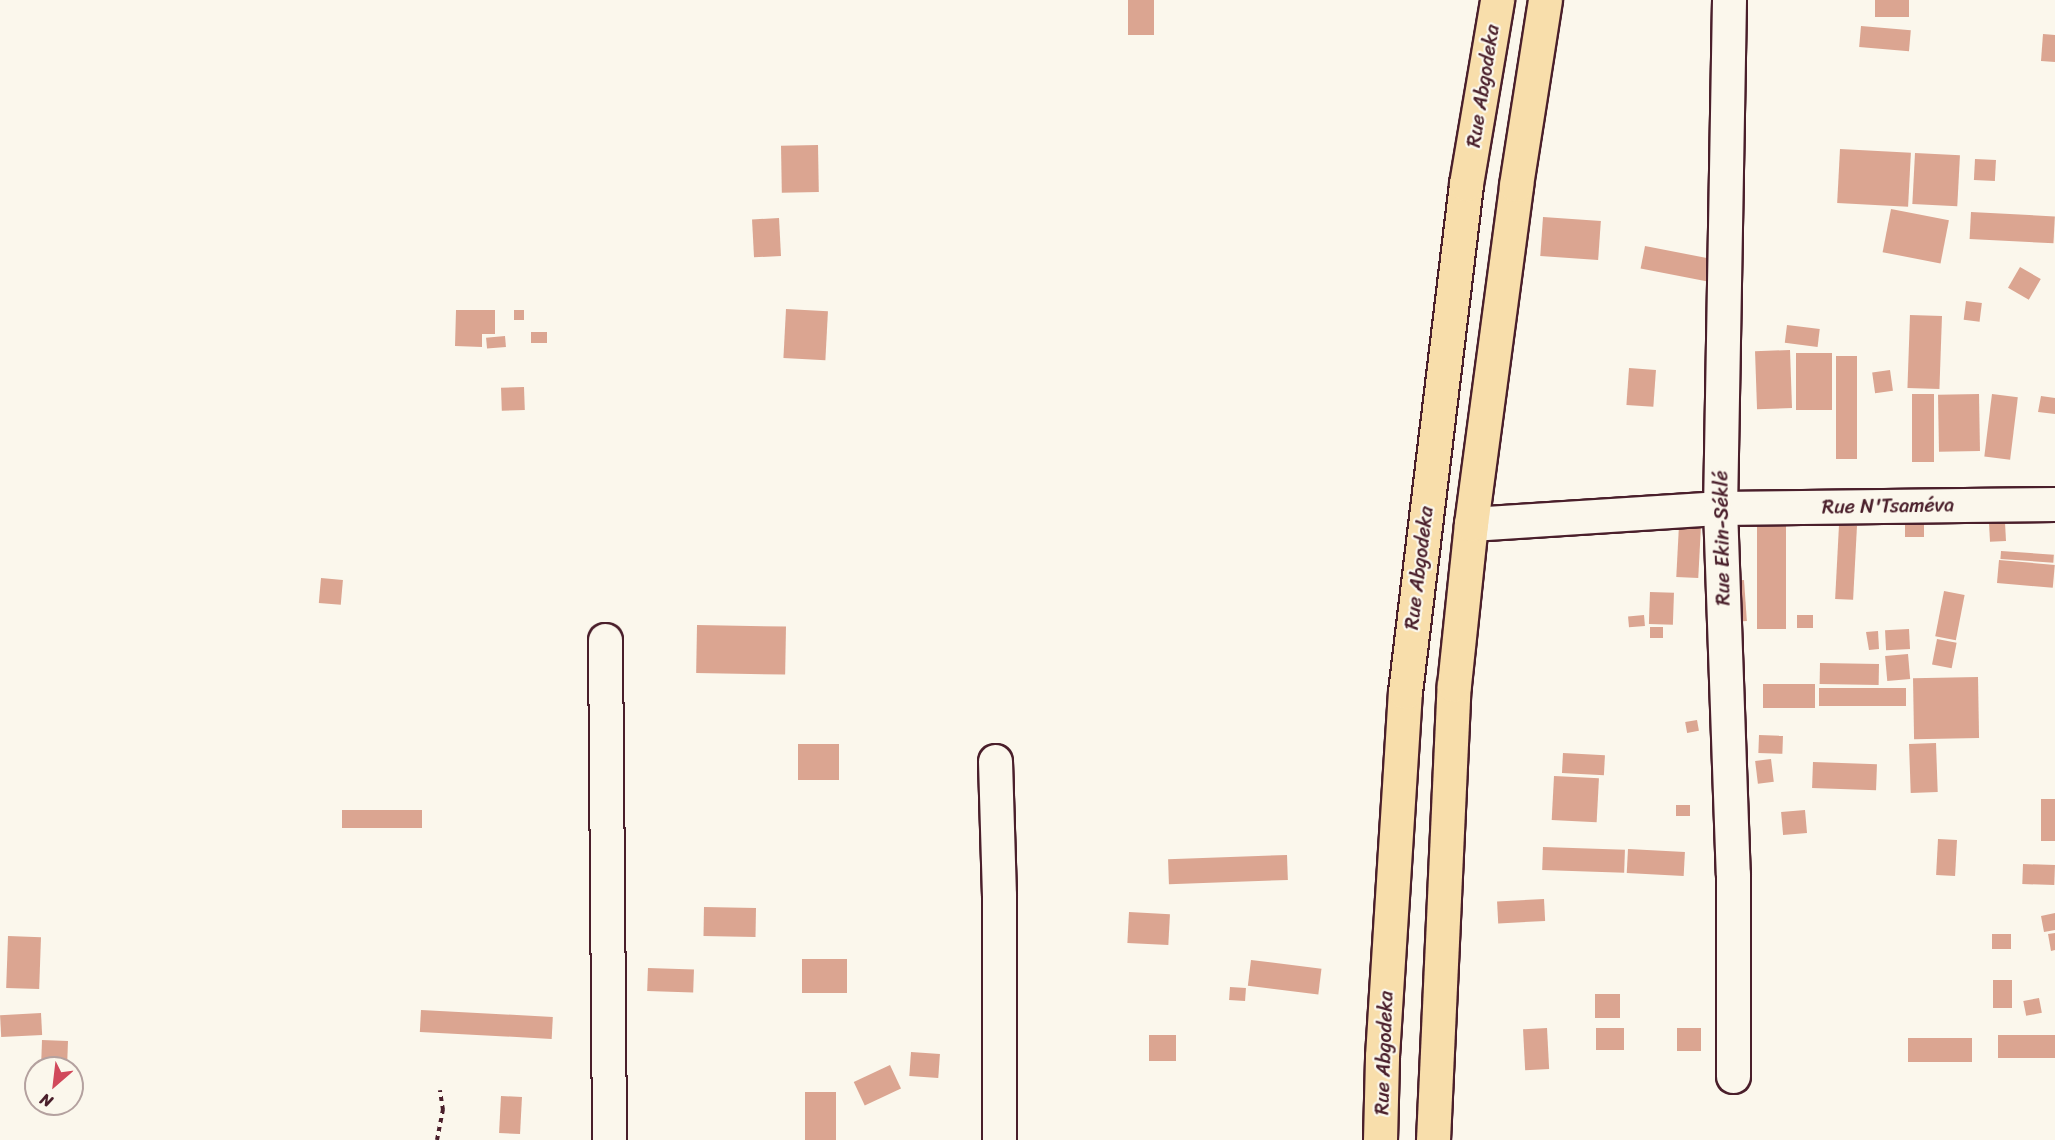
<!DOCTYPE html>
<meta charset="utf-8">
<style>
body{margin:0}
#map{position:relative;width:2055px;height:1140px;overflow:hidden;background:#fbf7ec;font-family:Sriracha,sans-serif}
div>[style]{position:absolute}
.building>*{inset:0;background:#dba591;transform-origin:0 0}
.path>*{height:4px;margin-top:-2px;transform-origin:0;background:repeating-linear-gradient(90deg,#4a1f2b 0 4.5px,transparent 0 9px)}
.roads{filter:drop-shadow(2px 0 #4a1f2b) drop-shadow(-2px 0 #4a1f2b) drop-shadow(0 2px #4a1f2b) drop-shadow(0 -2px #4a1f2b)}
.minor>*{height:33px;margin:-16.5px;padding:0 16.5px;transform-origin:16.5px;border-radius:16.5px;background:#fbf7ec}
.primary>*{height:33px;margin:-16.5px;padding:0 16.5px;transform-origin:16.5px;border-radius:16.5px;background:#f8deab}
span{translate:-50% -50%;white-space:nowrap;text-align:center;line-height:1.15;-webkit-text-stroke:4.5px #fbf7ec;paint-order:stroke}
.street-label{font-size:20px;color:#4a1f2b}
.north{position:absolute;left:24px;top:1056px;width:60px;height:60px;box-sizing:border-box;background:#fbf7ec;border:2px solid #b4a19f;border-radius:50%;rotate:208deg;font-size:16px;font-weight:700;line-height:24px;text-align:center;color:#4a1f2b}
.north::after{content:'';display:block;margin:auto;width:21px;height:27px;background:#d1495b;clip-path:polygon(50% 0,100% 100%,50% 72%,0 100%)}
</style>
<div id="map">
<div class="building">
<div style="left:1128px;top:0;width:26px;height:35px"></div>
<div style="left:1875px;top:0;width:34px;height:17px"></div>
<div style="left:1861px;top:26px;width:50px;height:21px;rotate:5deg"></div>
<div style="clip-path:polygon(2043px 34px,2055px 35px,2055px 62px,2041px 61px)"></div>
<div style="left:818px;top:145px;width:47px;height:37px;rotate:89deg"></div>
<div style="left:1840px;top:149px;width:71px;height:54px;rotate:3deg"></div>
<div style="left:1915px;top:153px;width:45px;height:51px;rotate:3deg"></div>
<div style="left:1975px;top:159px;width:21px;height:21px;rotate:3deg"></div>
<div style="left:1891px;top:209px;width:59px;height:44px;rotate:11deg"></div>
<div style="left:1971px;top:212px;width:84px;height:27px;rotate:3deg"></div>
<div style="left:1543px;top:217px;width:58px;height:39px;rotate:4deg"></div>
<div style="left:779px;top:218px;width:38px;height:27px;rotate:87deg"></div>
<div style="left:1645px;top:246px;width:67px;height:23px;rotate:11deg"></div>
<div style="left:2020px;top:267px;width:24px;height:24px;rotate:30deg"></div>
<div style="left:1966px;top:301px;width:16px;height:19px;rotate:7deg"></div>
<div style="left:786px;top:309px;width:42px;height:49px;rotate:3deg"></div>
<div style="clip-path:polygon(456px 310px,495px 310px,495px 334px,482px 334px,482px 347px,455px 346px)"></div>
<div style="left:514px;top:310px;width:10px;height:10px"></div>
<div style="left:1910px;top:315px;width:32px;height:73px;rotate:2deg"></div>
<div style="left:1787px;top:325px;width:33px;height:18px;rotate:7deg"></div>
<div style="left:531px;top:332px;width:16px;height:11px"></div>
<div style="left:505px;top:336px;width:11px;height:19px;rotate:85deg"></div>
<div style="left:1790px;top:350px;width:58px;height:35px;rotate:88deg"></div>
<div style="left:1796px;top:353px;width:36px;height:57px"></div>
<div style="left:1836px;top:356px;width:21px;height:103px"></div>
<div style="left:1629px;top:368px;width:27px;height:37px;rotate:4deg"></div>
<div style="left:1890px;top:370px;width:21px;height:18px;rotate:82deg"></div>
<div style="left:524px;top:387px;width:23px;height:23px;rotate:88deg"></div>
<div style="left:1912px;top:394px;width:22px;height:68px"></div>
<div style="left:1979px;top:394px;width:57px;height:41px;rotate:89deg"></div>
<div style="left:1992px;top:394px;width:26px;height:63px;rotate:7deg"></div>
<div style="clip-path:polygon(2041px 396px,2055px 398px,2055px 414px,2038px 412px)"></div>
<div style="left:1757px;top:521px;width:29px;height:108px"></div>
<div style="left:1905px;top:521px;width:19px;height:16px"></div>
<div style="left:2005px;top:522px;width:19px;height:16px;rotate:87deg"></div>
<div style="left:1679px;top:525px;width:22px;height:52px;rotate:3deg"></div>
<div style="left:1839px;top:525px;width:18px;height:74px;rotate:3deg"></div>
<div style="left:2001px;top:551px;width:53px;height:8px;rotate:4deg"></div>
<div style="left:1999px;top:560px;width:56px;height:23px;rotate:5deg"></div>
<div style="left:321px;top:578px;width:22px;height:25px;rotate:5deg"></div>
<div style="left:1744px;top:580px;width:41px;height:14px;rotate:86deg"></div>
<div style="left:1944px;top:591px;width:21px;height:46px;rotate:11deg"></div>
<div style="left:1650px;top:592px;width:24px;height:32px;rotate:2deg"></div>
<div style="left:1644px;top:615px;width:11px;height:16px;rotate:85deg"></div>
<div style="left:1813px;top:615px;width:13px;height:16px;rotate:90deg"></div>
<div style="left:697px;top:625px;width:89px;height:48px;rotate:1deg"></div>
<div style="left:1663px;top:627px;width:11px;height:13px;rotate:90deg"></div>
<div style="left:1909px;top:629px;width:20px;height:24px;rotate:87deg"></div>
<div style="clip-path:polygon(1878px 631px,1879px 649px,1869px 650px,1866px 632px)"></div>
<div style="left:1937px;top:639px;width:20px;height:26px;rotate:11deg"></div>
<div style="left:1908px;top:654px;width:25px;height:23px;rotate:85deg"></div>
<div style="left:1820px;top:663px;width:59px;height:21px;rotate:1deg"></div>
<div style="left:1978px;top:677px;width:61px;height:65px;rotate:89deg"></div>
<div style="left:1763px;top:684px;width:52px;height:24px"></div>
<div style="left:1819px;top:688px;width:87px;height:18px"></div>
<div style="left:1697px;top:720px;width:11px;height:12px;rotate:80deg"></div>
<div style="left:1759px;top:735px;width:24px;height:18px;rotate:2deg"></div>
<div style="left:1936px;top:743px;width:49px;height:27px;rotate:88deg"></div>
<div style="left:798px;top:744px;width:41px;height:36px"></div>
<div style="left:1563px;top:753px;width:42px;height:20px;rotate:3deg"></div>
<div style="left:1771px;top:759px;width:23px;height:16px;rotate:83deg"></div>
<div style="left:1813px;top:762px;width:64px;height:26px;rotate:2deg"></div>
<div style="left:1554px;top:776px;width:45px;height:44px;rotate:3deg"></div>
<div style="left:2041px;top:799px;width:14px;height:42px"></div>
<div style="left:1676px;top:805px;width:14px;height:11px"></div>
<div style="left:342px;top:810px;width:80px;height:18px"></div>
<div style="left:1805px;top:810px;width:23px;height:24px;rotate:85deg"></div>
<div style="left:1938px;top:839px;width:19px;height:36px;rotate:3deg"></div>
<div style="left:1543px;top:847px;width:82px;height:23px;rotate:2deg"></div>
<div style="left:1628px;top:849px;width:57px;height:24px;rotate:3deg"></div>
<div style="left:1287px;top:855px;width:25px;height:119px;rotate:88deg"></div>
<div style="left:2023px;top:864px;width:32px;height:20px;rotate:2deg"></div>
<div style="left:1544px;top:899px;width:22px;height:47px;rotate:87deg"></div>
<div style="left:704px;top:907px;width:52px;height:29px;rotate:1deg"></div>
<div style="left:1129px;top:912px;width:41px;height:31px;rotate:3deg"></div>
<div style="clip-path:polygon(2055px 913px,2055px 930px,2044px 932px,2041px 916px)"></div>
<div style="clip-path:polygon(2055px 933px,2055px 950px,2051px 951px,2048px 934px)"></div>
<div style="left:1992px;top:934px;width:19px;height:15px"></div>
<div style="left:8px;top:936px;width:33px;height:52px;rotate:2deg"></div>
<div style="left:802px;top:959px;width:45px;height:34px"></div>
<div style="left:1251px;top:960px;width:71px;height:26px;rotate:7deg"></div>
<div style="left:648px;top:968px;width:46px;height:23px;rotate:2deg"></div>
<div style="left:1993px;top:980px;width:19px;height:28px"></div>
<div style="left:1230px;top:987px;width:16px;height:13px;rotate:4deg"></div>
<div style="left:1595px;top:994px;width:25px;height:24px"></div>
<div style="left:2039px;top:998px;width:15px;height:16px;rotate:79deg"></div>
<div style="left:421px;top:1010px;width:132px;height:22px;rotate:3deg"></div>
<div style="left:41px;top:1013px;width:22px;height:41px;rotate:87deg"></div>
<div style="left:1547px;top:1028px;width:41px;height:24px;rotate:87deg"></div>
<div style="left:1596px;top:1028px;width:28px;height:22px"></div>
<div style="left:1677px;top:1028px;width:24px;height:23px"></div>
<div style="left:1176px;top:1035px;width:26px;height:27px;rotate:90deg"></div>
<div style="left:2055px;top:1035px;width:23px;height:57px;rotate:90deg"></div>
<div style="left:1972px;top:1038px;width:24px;height:64px;rotate:90deg"></div>
<div style="left:42px;top:1040px;width:26px;height:28px;rotate:2deg"></div>
<div style="left:911px;top:1052px;width:29px;height:24px;rotate:4deg"></div>
<div style="left:890px;top:1065px;width:26px;height:40px;rotate:65deg"></div>
<div style="left:836px;top:1092px;width:48px;height:31px;rotate:90deg"></div>
<div style="left:501px;top:1096px;width:21px;height:37px;rotate:3deg"></div>
</div>
<div class="path">
<div style="left:437px;top:1140px;width:31px;rotate:-79deg"></div>
<div style="left:443px;top:1110px;width:20px;rotate:-99deg"></div>
</div>
<div class="roads">
<div class="minor">
<div style="left:1729px;top:0;width:508px;rotate:91.01deg"></div>
<div style="left:1720px;top:508px;width:366px;rotate:88deg"></div>
<div style="left:1733px;top:874px;width:202px;rotate:90deg"></div>
<div style="left:1471px;top:524px;width:250px;rotate:-3.7deg"></div>
<div style="left:1720px;top:508px;width:335px;rotate:-0.7deg"></div>
<div style="left:605px;top:640px;width:500px;rotate:89.54deg"></div>
<div style="left:995px;top:761px;width:134px;rotate:88.3deg"></div>
<div style="left:999px;top:895px;width:245px;rotate:90deg"></div>
</div>
<div class="primary">
<div style="left:1380px;top:1140px;width:84px;rotate:-88.6deg"></div>
<div style="left:1382px;top:1056px;width:365px;rotate:-86.4deg"></div>
<div style="left:1405px;top:692px;width:512px;rotate:-83.15deg"></div>
<div style="left:1466px;top:184px;width:187px;rotate:-80.4deg"></div>
<div style="left:1433px;top:1140px;width:455px;rotate:-87.4deg"></div>
<div style="left:1454px;top:685px;width:162px;rotate:-84deg"></div>
<div style="left:1471px;top:524px;width:342px;rotate:-82.4deg"></div>
<div style="left:1516px;top:185px;width:187px;rotate:-81.1deg"></div>
</div>
</div>
<div class="street-label">
<span style="left:1483px;top:86px;rotate:-81deg">Rue Abgodeka</span>
<span style="left:1888px;top:506px;rotate:-1deg">Rue N'Tsaméva</span>
<span style="left:1722px;top:538px;rotate:-91deg">Rue Ekin-Séklé</span>
<span style="left:1419px;top:568px;rotate:-83deg">Rue Abgodeka</span>
<span style="left:1384px;top:1053px;rotate:-88deg">Rue Abgodeka</span>
</div>
<div class="north">N</div>
</div>
